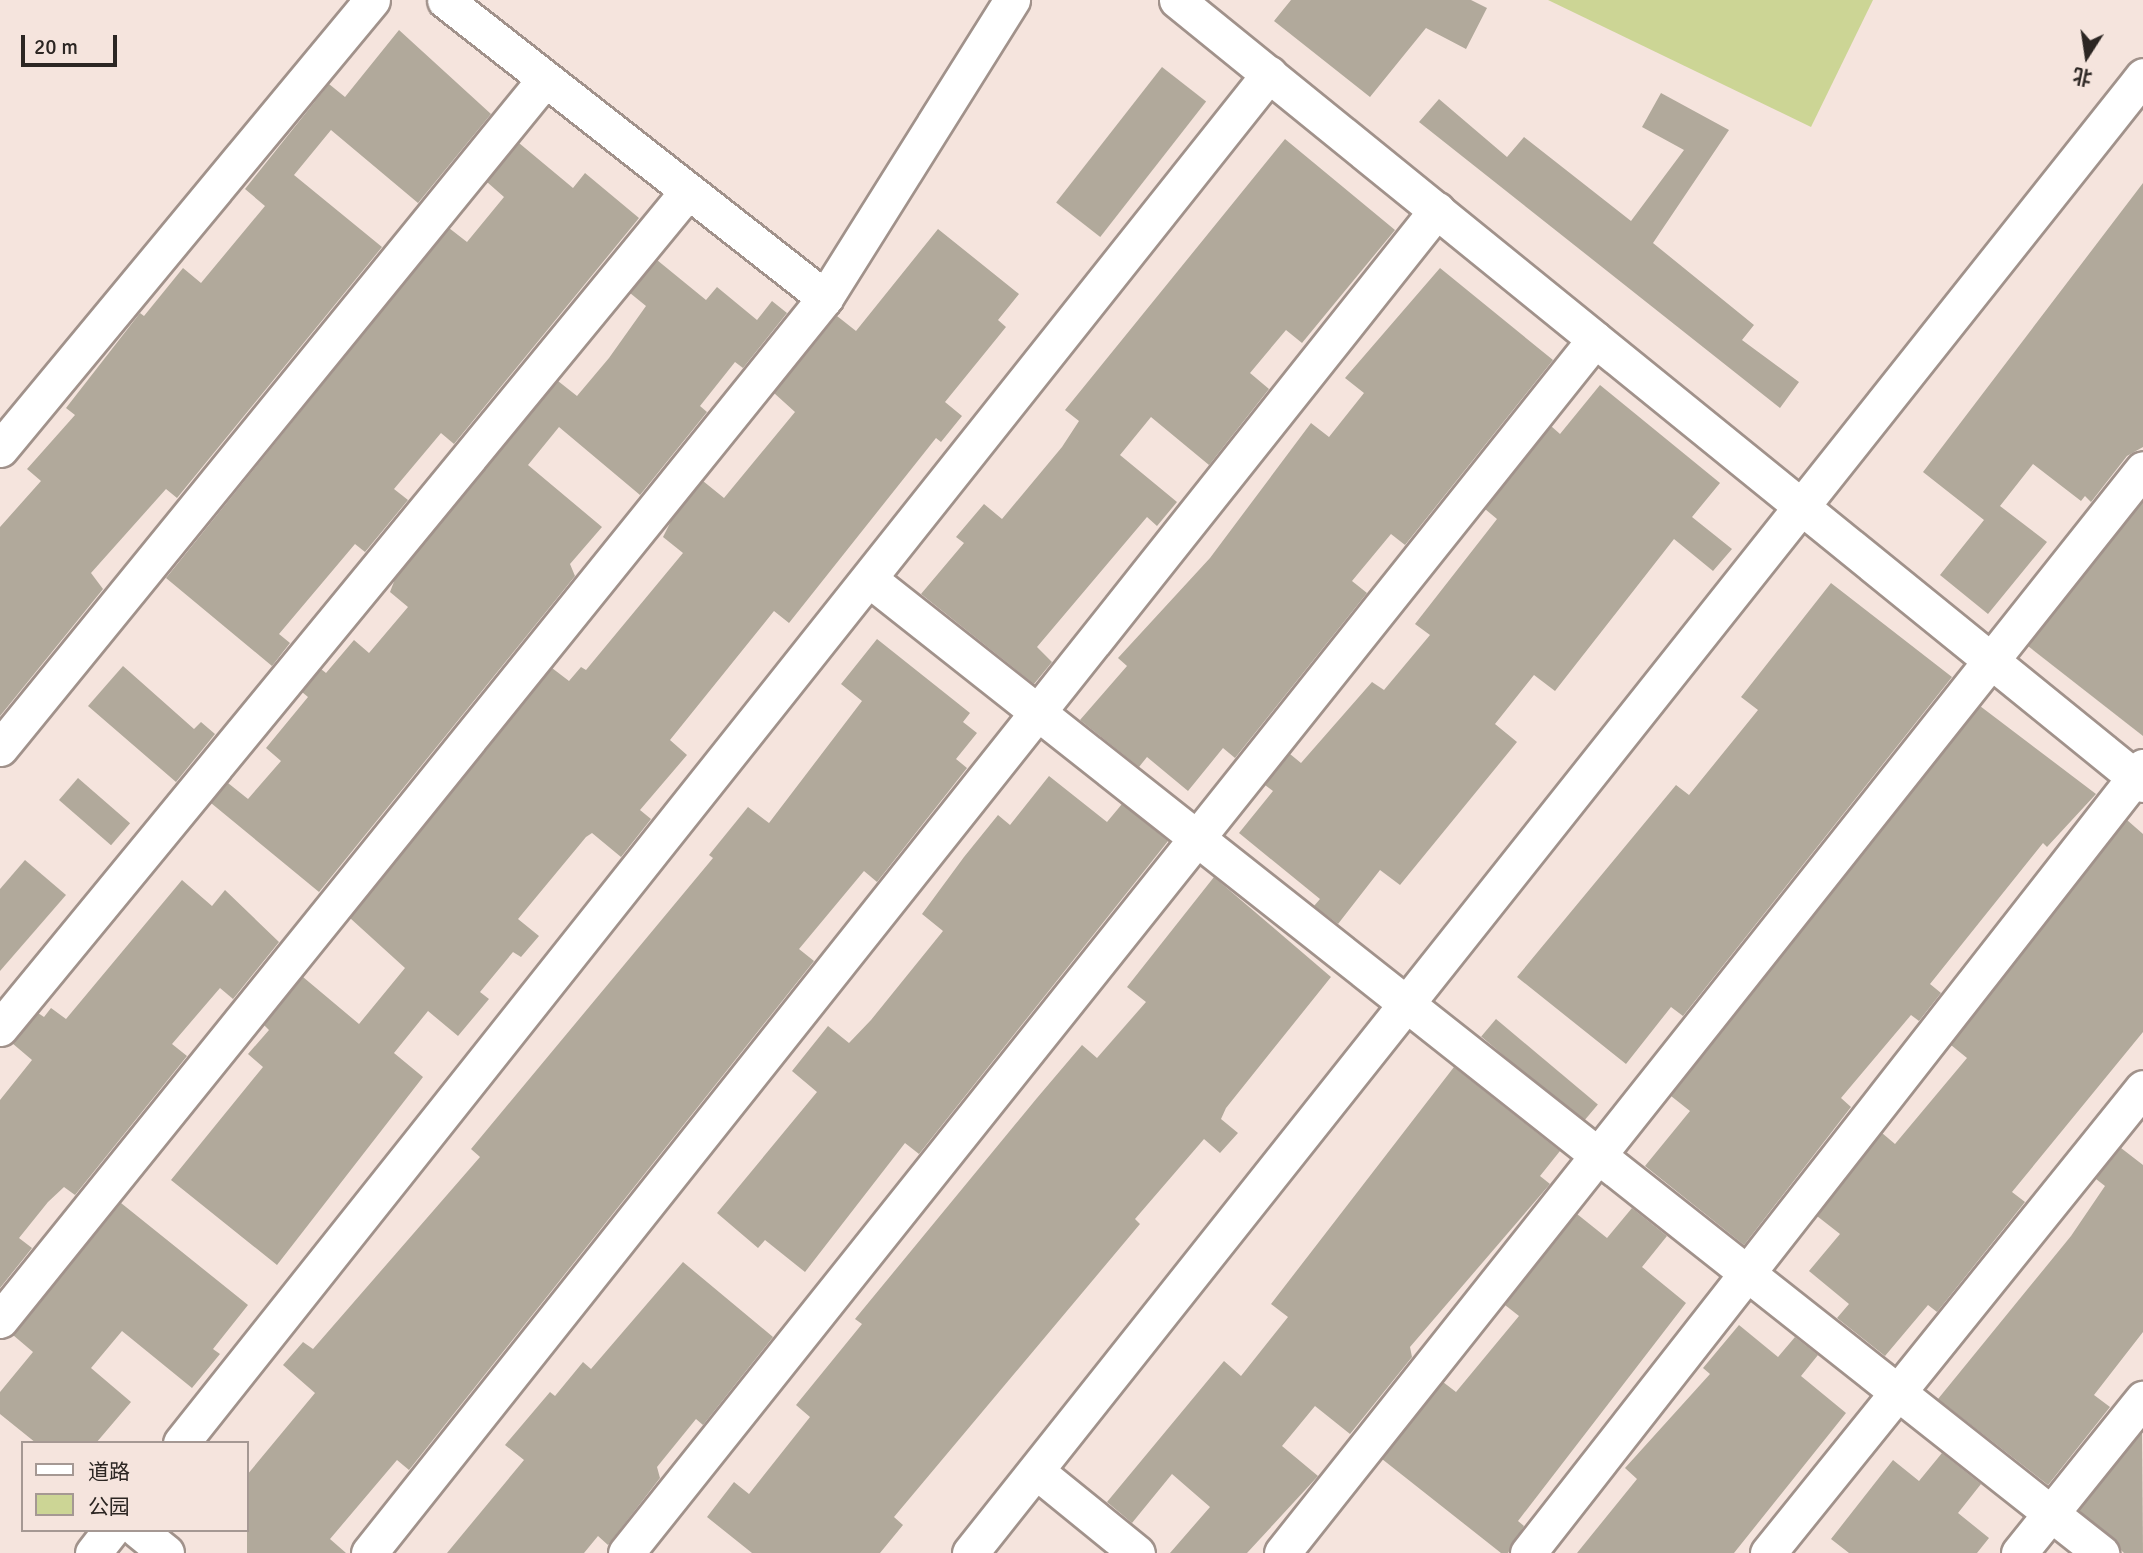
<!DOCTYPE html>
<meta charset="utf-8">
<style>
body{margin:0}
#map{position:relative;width:2143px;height:1553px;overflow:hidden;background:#f5e4dd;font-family:Signika,"Noto Sans SC",sans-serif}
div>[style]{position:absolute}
.green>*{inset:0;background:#ccd595}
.building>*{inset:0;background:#b1a99b;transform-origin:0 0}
.roads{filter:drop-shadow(2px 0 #a1928b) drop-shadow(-2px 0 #a1928b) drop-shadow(0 2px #a1928b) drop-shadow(0 -2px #a1928b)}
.minor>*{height:35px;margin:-17.5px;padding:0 17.5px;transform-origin:17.5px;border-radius:17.5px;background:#fff}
span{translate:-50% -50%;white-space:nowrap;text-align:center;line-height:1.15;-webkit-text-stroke:7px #f5e4dd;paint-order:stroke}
.legend{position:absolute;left:21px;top:1441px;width:228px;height:91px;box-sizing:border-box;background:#f5e4dd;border:2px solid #a59893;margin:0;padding:9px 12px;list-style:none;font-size:21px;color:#2c2623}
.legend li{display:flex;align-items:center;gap:14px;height:35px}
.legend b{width:35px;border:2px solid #a59893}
.north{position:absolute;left:2052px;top:21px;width:70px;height:70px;-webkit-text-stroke:5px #f5e4dd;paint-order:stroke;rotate:192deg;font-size:19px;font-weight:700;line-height:28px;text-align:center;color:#2c2623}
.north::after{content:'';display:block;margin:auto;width:24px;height:32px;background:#2c2623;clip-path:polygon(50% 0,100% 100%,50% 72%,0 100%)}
.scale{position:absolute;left:21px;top:35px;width:96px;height:32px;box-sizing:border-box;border:4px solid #2c2623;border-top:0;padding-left:9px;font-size:21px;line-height:24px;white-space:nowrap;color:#2c2623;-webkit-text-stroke:5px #f5e4dd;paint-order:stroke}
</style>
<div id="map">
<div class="green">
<div style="clip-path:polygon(1548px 0,1873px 0,1811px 127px)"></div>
</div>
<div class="building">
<div style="clip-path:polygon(1291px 0,1471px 0,1487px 8px,1466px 49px,1426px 28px,1370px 97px,1274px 21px)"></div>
<div style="clip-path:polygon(399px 30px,491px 114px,418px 203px,331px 130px,294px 175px,382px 247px,177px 498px,166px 489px,91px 573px,103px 589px,0 716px,0 527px,41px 481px,27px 469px,75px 415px,66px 408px,140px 313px,144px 316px,183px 268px,201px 283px,265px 206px,245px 189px,329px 84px,345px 97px)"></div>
<div style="left:1162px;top:67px;width:56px;height:172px;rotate:38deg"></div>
<div style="clip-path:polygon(1661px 93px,1729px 130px,1653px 243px,1754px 325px,1742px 340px,1799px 382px,1780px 408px,1419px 122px,1439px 99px,1507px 157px,1524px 137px,1631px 221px,1684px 150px,1642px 127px)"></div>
<div style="clip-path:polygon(1285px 139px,1395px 230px,1302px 343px,1286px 330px,1250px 373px,1269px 389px,1209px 465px,1151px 417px,1120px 455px,1177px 502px,1157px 526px,1147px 517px,1037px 647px,1052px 662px,1034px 684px,921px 594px,964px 543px,956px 537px,984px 504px,1002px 519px,1062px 447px,1079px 421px,1065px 410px)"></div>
<div style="clip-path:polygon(519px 143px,573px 188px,585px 173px,639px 218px,454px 444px,441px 433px,394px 489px,408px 500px,365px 552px,355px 544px,279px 634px,290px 643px,272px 666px,166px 578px,449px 228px,467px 242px,504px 197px,487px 182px)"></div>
<div style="clip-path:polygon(2143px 183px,2143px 447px,2127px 456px,2091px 502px,2085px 496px,2081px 501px,2033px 464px,2000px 506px,2047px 542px,1988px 614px,1940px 575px,1984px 520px,1923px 472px)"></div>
<div style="clip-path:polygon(938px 229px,1019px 294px,998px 320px,1006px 327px,945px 402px,962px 416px,941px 442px,936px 438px,789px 623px,774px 611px,670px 740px,687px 755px,640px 810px,651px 819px,621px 857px,592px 833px,586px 837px,518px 919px,539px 936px,521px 957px,513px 952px,480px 992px,489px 999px,458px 1036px,428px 1011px,394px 1053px,423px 1077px,277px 1265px,171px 1180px,263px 1067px,248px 1054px,269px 1030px,264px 1025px,303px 977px,359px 1024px,405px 968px,350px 918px,552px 668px,569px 681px,581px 667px,586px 670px,683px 553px,663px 537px,671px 521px,703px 481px,724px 498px,795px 412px,774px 393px,837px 316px,856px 331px)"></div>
<div style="clip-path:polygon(657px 260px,706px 300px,717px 287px,757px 320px,772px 301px,787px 313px,743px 368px,735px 362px,700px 406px,707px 412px,640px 495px,559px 427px,528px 465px,602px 527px,570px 564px,575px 576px,319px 892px,211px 803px,228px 783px,248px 799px,281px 761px,266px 748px,308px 697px,302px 692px,321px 669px,326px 673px,354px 640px,369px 653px,408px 607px,390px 592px,395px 579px,558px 381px,577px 396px,609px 358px,646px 306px,630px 293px)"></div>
<div style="clip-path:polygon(1440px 268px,1553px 360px,1405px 545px,1391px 534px,1352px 581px,1367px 593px,1235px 758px,1223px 748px,1188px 791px,1147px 757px,1139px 767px,1080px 720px,1127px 666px,1118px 658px,1210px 558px,1311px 423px,1329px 437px,1364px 393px,1345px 378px)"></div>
<div style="clip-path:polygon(1600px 385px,1720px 483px,1692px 517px,1732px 549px,1713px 571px,1674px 539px,1555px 691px,1534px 675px,1495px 724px,1517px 742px,1400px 885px,1380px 870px,1338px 924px,1314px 906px,1320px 899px,1239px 833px,1273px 791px,1265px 785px,1290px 754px,1301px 763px,1372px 682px,1384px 690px,1430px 635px,1415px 624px,1497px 519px,1485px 509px,1551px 426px,1560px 434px)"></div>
<div style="clip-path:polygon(2143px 501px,2143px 736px,2028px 646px)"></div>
<div style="clip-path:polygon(1831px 583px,1952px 677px,1683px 1016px,1671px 1007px,1626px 1064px,1517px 977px,1676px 785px,1689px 795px,1758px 710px,1741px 697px)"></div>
<div style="clip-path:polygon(877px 639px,970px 713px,963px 722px,977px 733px,956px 759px,967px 768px,877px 882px,864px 871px,799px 949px,814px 961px,409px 1470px,397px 1460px,330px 1539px,346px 1553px,247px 1553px,247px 1475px,315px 1393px,283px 1365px,303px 1342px,313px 1349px,480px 1157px,471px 1149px,713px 858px,709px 855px,748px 807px,769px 823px,862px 701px,841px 684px)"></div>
<div style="clip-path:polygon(123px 666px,194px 729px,201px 722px,215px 734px,176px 782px,88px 706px)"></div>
<div style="clip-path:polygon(1980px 706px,2096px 794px,2047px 847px,2043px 843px,1930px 984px,1941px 993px,1919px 1021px,1911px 1015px,1841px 1098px,1851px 1107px,1744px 1245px,1645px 1166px,1690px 1111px,1671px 1096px)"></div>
<div style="clip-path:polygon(1049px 776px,1107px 822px,1122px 804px,1168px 841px,919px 1154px,905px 1143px,805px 1272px,765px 1240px,758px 1248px,717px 1213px,817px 1092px,792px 1071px,828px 1026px,849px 1043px,871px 1020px,943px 931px,922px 914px,964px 857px,998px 815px,1010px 825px)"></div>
<div style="left:78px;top:778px;width:69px;height:29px;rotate:41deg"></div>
<div style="clip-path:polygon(2127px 820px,2143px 834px,2143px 1032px,2012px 1192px,2025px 1202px,1937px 1312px,1928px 1305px,1885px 1356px,1837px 1318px,1849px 1304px,1809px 1271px,1840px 1234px,1817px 1216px,1882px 1133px,1895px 1144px,1967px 1058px,1951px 1045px)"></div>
<div style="clip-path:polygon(25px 860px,66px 895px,0 971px,0 889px)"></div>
<div style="clip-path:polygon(1214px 877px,1331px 977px,1226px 1108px,1221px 1119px,1238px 1133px,1220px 1153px,1204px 1139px,1135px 1219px,1140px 1224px,894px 1517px,903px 1525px,880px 1553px,752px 1553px,707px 1517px,734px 1482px,749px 1494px,810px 1417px,796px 1405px,862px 1324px,855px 1319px,1037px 1098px,1082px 1045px,1097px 1058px,1146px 1002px,1127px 987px)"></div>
<div style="clip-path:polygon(182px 880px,212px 906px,225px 890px,279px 942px,233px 999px,220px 988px,172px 1044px,187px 1056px,75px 1195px,64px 1187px,48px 1202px,19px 1238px,32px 1248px,0 1288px,0 1100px,32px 1060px,12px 1043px,38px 1013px,44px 1017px,51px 1008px,66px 1019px)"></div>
<div style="left:1496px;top:1019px;width:133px;height:23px;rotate:40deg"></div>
<div style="clip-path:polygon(1454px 1067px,1560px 1151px,1540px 1176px,1550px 1184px,1410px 1347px,1412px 1357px,1350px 1434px,1315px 1406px,1282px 1446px,1318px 1476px,1247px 1553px,1170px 1553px,1210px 1507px,1172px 1474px,1132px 1523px,1107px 1502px,1224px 1361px,1241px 1376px,1288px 1317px,1271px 1304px)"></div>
<div style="clip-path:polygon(2121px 1148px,2143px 1165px,2143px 1332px,2094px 1395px,2110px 1407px,2048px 1485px,1938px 1399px,2071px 1236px,2105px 1186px,2096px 1179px)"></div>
<div style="clip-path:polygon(121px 1203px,248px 1305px,213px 1349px,220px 1354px,192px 1388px,122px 1331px,91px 1368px,131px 1402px,96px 1443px,36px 1443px,0 1414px,0 1392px,33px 1352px,13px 1335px)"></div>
<div style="clip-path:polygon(1632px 1208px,1667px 1236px,1642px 1267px,1686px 1303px,1518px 1521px,1524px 1526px,1508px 1553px,1501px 1553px,1382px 1459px,1443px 1382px,1456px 1392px,1519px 1316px,1505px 1305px,1577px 1214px,1607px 1238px)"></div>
<div style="clip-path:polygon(683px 1262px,773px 1337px,703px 1425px,696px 1419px,657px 1467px,660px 1478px,608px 1545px,598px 1536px,584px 1553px,447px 1553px,524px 1460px,505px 1445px,550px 1392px,555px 1396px,583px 1362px,591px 1369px)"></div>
<div style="clip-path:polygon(1739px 1325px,1778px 1357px,1795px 1337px,1818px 1355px,1801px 1376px,1846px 1413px,1734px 1553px,1577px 1553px,1637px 1479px,1625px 1468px,1710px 1374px,1703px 1368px)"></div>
<div style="clip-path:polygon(2142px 1432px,2143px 1553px,2124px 1553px,2079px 1510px)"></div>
<div style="clip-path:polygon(1942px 1453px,1981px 1484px,1958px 1513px,1989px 1538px,1977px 1553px,1849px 1553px,1831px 1539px,1893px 1460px,1919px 1481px)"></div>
</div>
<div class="roads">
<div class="minor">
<div style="left:445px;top:0;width:483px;rotate:38.1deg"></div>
<div style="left:1177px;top:0;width:1244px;rotate:39.06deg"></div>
<div style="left:0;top:449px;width:583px;rotate:-50.36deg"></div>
<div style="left:869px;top:579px;width:1571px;rotate:38.33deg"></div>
<div style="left:0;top:748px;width:863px;rotate:-50.83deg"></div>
<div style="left:0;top:1028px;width:1083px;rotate:-50.58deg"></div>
<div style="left:0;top:1320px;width:1313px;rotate:-51.09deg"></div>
<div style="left:825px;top:298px;width:352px;rotate:-57.9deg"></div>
<div style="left:181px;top:1443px;width:1749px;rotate:-51.52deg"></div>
<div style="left:1036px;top:1471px;width:130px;rotate:39.1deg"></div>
<div style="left:138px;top:1530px;width:36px;rotate:39deg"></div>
<div style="left:93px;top:1553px;width:29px;rotate:-52deg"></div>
<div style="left:369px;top:1553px;width:1716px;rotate:-51.51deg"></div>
<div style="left:626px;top:1553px;width:1553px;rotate:-51.4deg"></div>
<div style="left:970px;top:1553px;width:1886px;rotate:-51.54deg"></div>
<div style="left:1282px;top:1553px;width:1384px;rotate:-51.54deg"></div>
<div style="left:1528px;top:1553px;width:998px;rotate:-51.96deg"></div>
<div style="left:1768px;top:1553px;width:597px;rotate:-51.12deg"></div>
<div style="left:2019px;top:1553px;width:198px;rotate:-51.2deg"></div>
</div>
</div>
<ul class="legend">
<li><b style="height:9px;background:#fff"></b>道路</li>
<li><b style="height:19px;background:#ccd595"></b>公园</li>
</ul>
<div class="north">北</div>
<div class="scale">20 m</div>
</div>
